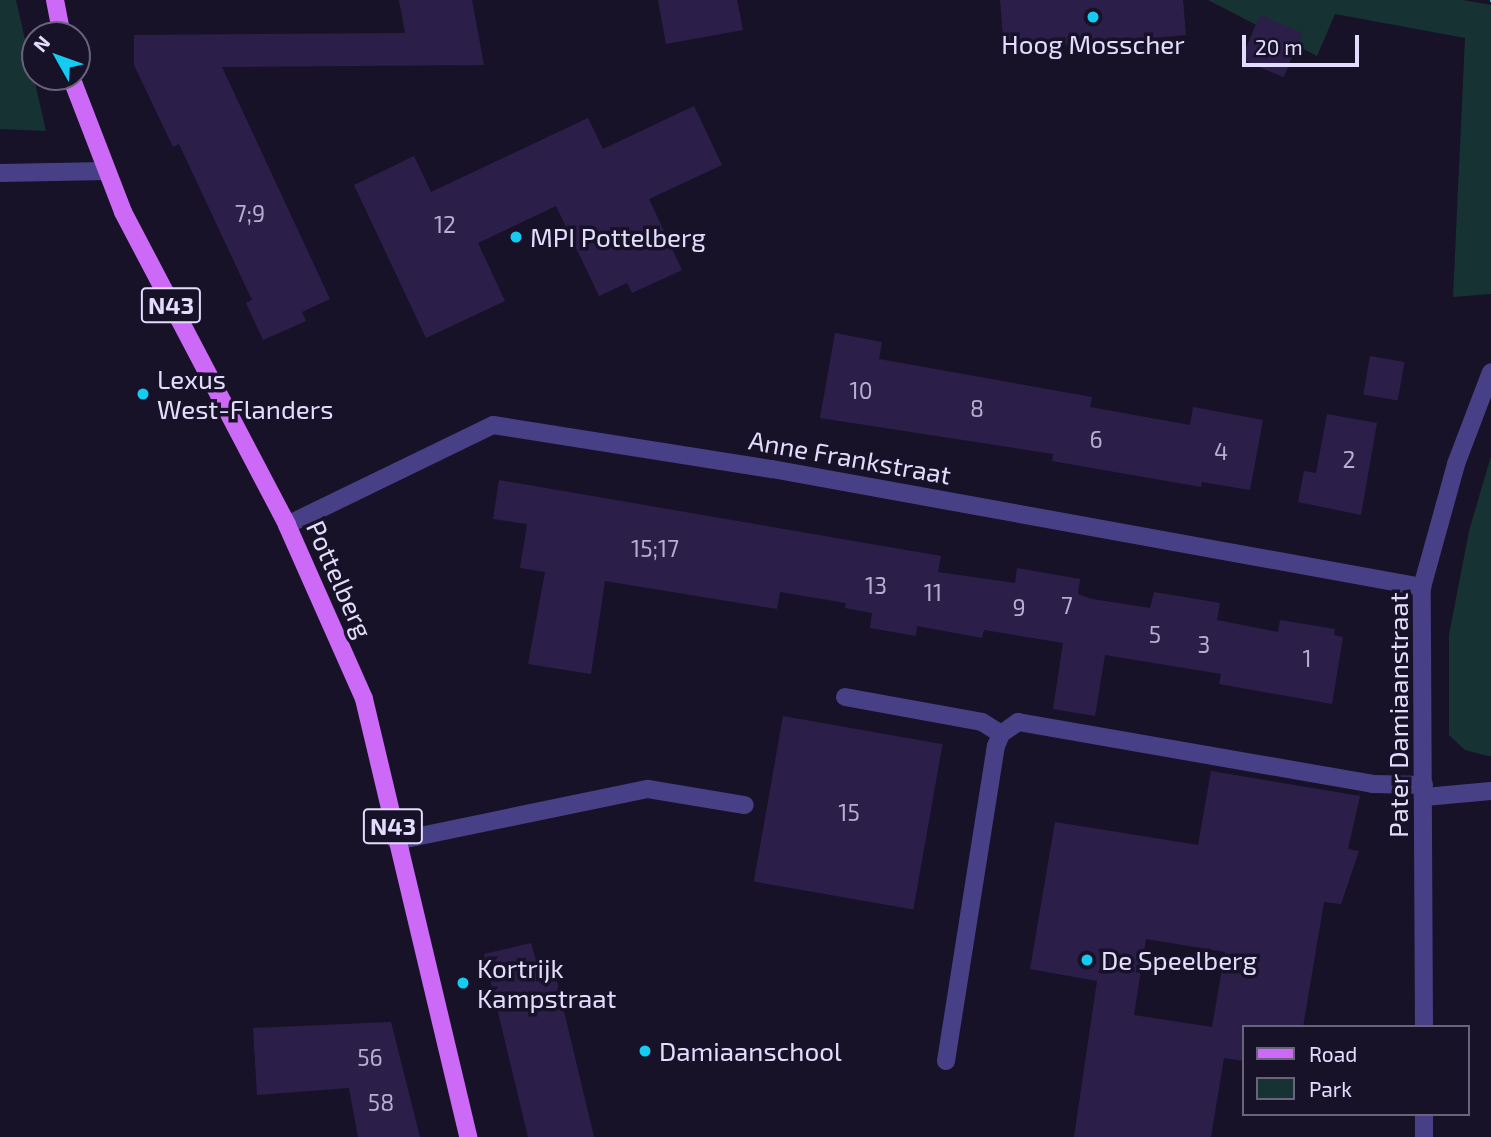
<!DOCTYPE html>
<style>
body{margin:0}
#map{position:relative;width:1491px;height:1137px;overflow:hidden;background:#181229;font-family:"Exo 2",sans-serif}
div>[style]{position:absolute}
.green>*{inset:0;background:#163233}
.building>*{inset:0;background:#2b1f49;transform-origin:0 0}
.path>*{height:4.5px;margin-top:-2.25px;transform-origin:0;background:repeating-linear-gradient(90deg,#38b4b6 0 3.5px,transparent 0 8.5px)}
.lane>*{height:18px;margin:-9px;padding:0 9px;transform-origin:9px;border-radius:9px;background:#484086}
.street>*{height:18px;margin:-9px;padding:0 9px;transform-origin:9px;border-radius:9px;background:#484086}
.primary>*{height:18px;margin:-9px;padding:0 9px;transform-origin:9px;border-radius:9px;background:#cc6af7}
.dots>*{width:19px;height:19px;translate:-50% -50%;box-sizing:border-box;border:4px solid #181229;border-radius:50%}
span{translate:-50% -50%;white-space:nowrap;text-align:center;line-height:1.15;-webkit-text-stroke:7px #181229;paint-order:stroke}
.number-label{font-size:23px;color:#b5aed0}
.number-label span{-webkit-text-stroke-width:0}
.shield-label span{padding:2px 5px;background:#181229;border:2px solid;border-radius:5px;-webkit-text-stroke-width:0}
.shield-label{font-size:24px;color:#e3ddfd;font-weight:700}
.poi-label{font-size:26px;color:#e3ddfd}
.left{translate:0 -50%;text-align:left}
.street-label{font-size:26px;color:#e3ddfd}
.legend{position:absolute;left:1242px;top:1025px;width:228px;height:91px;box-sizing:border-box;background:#181229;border:2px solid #69637e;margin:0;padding:9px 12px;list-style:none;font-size:21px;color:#e3ddfd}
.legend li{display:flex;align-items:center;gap:14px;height:35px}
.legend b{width:35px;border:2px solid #69637e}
.north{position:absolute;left:21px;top:21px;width:70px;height:70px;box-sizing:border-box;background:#181229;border:2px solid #69637e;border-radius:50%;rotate:310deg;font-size:19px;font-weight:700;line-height:28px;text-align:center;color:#e3ddfd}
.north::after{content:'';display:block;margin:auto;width:24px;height:32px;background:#14ccf2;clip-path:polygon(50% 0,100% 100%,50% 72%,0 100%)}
.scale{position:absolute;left:1242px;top:35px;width:117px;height:32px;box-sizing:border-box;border:4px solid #e3ddfd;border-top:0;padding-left:9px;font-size:21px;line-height:24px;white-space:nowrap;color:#e3ddfd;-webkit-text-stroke:5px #181229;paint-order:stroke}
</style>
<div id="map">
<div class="green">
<div style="clip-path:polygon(0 0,16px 0,46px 131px,0 129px)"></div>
<div style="clip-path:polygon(1208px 0,1463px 0,1491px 5px,1491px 294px,1453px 297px,1465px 38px,1335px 14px,1317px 56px)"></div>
<div style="clip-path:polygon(1491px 456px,1491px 756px,1488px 756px,1465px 750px,1449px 735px,1449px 635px,1469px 531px)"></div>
</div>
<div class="building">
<div style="clip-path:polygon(399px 0,472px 0,484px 65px,222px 67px,330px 299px,302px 312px,306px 321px,263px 340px,246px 303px,252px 300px,179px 144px,173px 147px,134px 65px,134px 35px,405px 33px)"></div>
<div style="clip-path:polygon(658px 0,737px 0,743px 30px,666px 44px)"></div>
<div style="clip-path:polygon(1000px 0,1183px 0,1186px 35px,1153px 38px,1154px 52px,1137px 55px,1122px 50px,1076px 54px,1075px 44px,1004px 50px)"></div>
<div style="left:1260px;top:15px;width:46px;height:48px;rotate:23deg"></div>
<div style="clip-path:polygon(694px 106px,722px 165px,649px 199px,682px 270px,632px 293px,627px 283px,599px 296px,556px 206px,478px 243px,505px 301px,426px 338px,354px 185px,414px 156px,431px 192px,588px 118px,603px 149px)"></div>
<div style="clip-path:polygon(835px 333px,882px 342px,879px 359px,1092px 397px,1090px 407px,1190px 425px,1193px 407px,1263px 420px,1250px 490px,1202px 482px,1201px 487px,1052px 461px,1053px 454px,820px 418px)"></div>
<div style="left:1370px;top:356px;width:35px;height:39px;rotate:10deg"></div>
<div style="clip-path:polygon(1327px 414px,1377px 423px,1361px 515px,1298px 502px,1304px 471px,1316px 473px)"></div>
<div style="clip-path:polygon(499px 480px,941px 556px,938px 572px,1015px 583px,1017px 568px,1080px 579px,1078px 594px,1092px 599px,1150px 608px,1154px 592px,1220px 603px,1217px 620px,1278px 632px,1280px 620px,1335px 629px,1334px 635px,1343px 637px,1332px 704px,1219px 684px,1221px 674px,1105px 655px,1095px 716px,1053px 709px,1063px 643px,984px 630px,982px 638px,917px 626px,916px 636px,870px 628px,872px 613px,845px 608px,846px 603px,780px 592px,777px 609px,605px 581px,591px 674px,528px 664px,545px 572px,520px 568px,527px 524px,493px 519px)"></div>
<div style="left:783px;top:716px;width:162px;height:168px;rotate:10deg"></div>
<div style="clip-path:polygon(evenodd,1211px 771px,1360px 796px,1348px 849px,1359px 851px,1341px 904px,1324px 902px,1303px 1027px,1244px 1027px,1244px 1061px,1224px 1058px,1211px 1137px,1074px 1137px,1097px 981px,1030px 969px,1055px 822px,1198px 845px,1211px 771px,1146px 939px,1225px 952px,1212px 1027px,1134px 1015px,1146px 939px)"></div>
<div style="clip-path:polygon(531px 943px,542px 982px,556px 978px,594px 1137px,528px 1137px,484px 954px)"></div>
<div style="clip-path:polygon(391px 1022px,420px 1137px,358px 1137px,349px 1088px,257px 1095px,253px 1028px)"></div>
</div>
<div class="path">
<div style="left:1490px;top:0;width:1px"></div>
</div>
<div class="lane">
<div style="left:0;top:173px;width:106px;rotate:-1.1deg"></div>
<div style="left:845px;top:697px;width:139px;rotate:10.3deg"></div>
<div style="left:982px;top:722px;width:22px;rotate:32deg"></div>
<div style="left:396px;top:841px;width:257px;rotate:-11.7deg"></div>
<div style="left:648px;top:789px;width:98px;rotate:9.4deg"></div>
<div style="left:946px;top:1061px;width:319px;rotate:-81deg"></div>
<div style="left:996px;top:746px;width:13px;rotate:-67deg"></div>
<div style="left:1001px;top:734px;width:21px;rotate:-35deg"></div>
<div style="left:1018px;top:722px;width:359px;rotate:9.9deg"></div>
<div style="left:1372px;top:784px;width:52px;rotate:1.1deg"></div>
</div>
<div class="street">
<div style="left:287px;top:525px;width:229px;rotate:-25.9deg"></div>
<div style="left:493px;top:425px;width:282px;rotate:9deg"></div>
<div style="left:772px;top:469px;width:661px;rotate:10.29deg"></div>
<div style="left:1425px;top:797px;width:66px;rotate:-5.2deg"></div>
<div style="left:1424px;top:1027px;width:440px;rotate:-90.3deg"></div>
<div style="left:1422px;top:587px;width:128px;rotate:-74.5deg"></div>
<div style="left:1456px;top:464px;width:98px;rotate:-69.2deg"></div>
<div style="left:1424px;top:1114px;width:23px;rotate:90deg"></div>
</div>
<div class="primary">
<div style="left:55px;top:0;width:36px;rotate:79deg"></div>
<div style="left:71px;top:77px;width:145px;rotate:68.9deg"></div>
<div style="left:123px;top:212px;width:353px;rotate:62.3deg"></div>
<div style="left:287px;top:525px;width:190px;rotate:66.1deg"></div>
<div style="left:364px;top:699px;width:450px;rotate:76.6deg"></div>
</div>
<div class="dots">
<div style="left:1093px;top:17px;background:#14ccf2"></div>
<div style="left:516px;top:237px;background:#14ccf2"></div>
<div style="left:143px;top:394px;background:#14ccf2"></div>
<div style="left:1087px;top:960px;background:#14ccf2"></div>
<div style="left:463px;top:983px;background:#14ccf2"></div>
<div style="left:645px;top:1051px;background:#14ccf2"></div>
</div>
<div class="number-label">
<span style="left:250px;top:213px">7;9</span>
<span style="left:445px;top:224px">12</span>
<span style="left:861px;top:390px">10</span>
<span style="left:977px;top:408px">8</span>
<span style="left:1096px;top:439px">6</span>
<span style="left:1221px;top:451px">4</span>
<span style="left:1349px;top:459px">2</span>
<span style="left:655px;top:548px">15;17</span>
<span style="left:876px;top:585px">13</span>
<span style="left:933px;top:592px">11</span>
<span style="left:1067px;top:605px">7</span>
<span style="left:1019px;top:607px">9</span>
<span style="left:1155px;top:634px">5</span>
<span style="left:1204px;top:644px">3</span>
<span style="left:1307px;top:658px">1</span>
<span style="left:849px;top:812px">15</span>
<span style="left:370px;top:1057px">56</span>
<span style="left:381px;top:1102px">58</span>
</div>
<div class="shield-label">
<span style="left:171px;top:305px">N43</span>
<span style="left:393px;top:826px">N43</span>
</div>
<div class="poi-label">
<span style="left:1093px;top:44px">Hoog Mosscher</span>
<span class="left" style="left:530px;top:237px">MPI Pottelberg</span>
<span class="left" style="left:157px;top:394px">Lexus<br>West-Flanders</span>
<span class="left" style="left:1101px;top:960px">De Speelberg</span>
<span class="left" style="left:477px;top:983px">Kortrijk<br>Kampstraat</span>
<span class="left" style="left:659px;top:1051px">Damiaanschool</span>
</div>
<div class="street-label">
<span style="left:850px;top:457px;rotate:10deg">Anne Frankstraat</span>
<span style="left:340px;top:579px;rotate:66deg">Pottelberg</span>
<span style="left:1398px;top:715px;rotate:-90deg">Pater Damiaanstraat</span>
</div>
<ul class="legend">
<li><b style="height:9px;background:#cc6af7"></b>Road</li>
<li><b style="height:19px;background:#163233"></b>Park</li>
</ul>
<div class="north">N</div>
<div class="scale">20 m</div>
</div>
